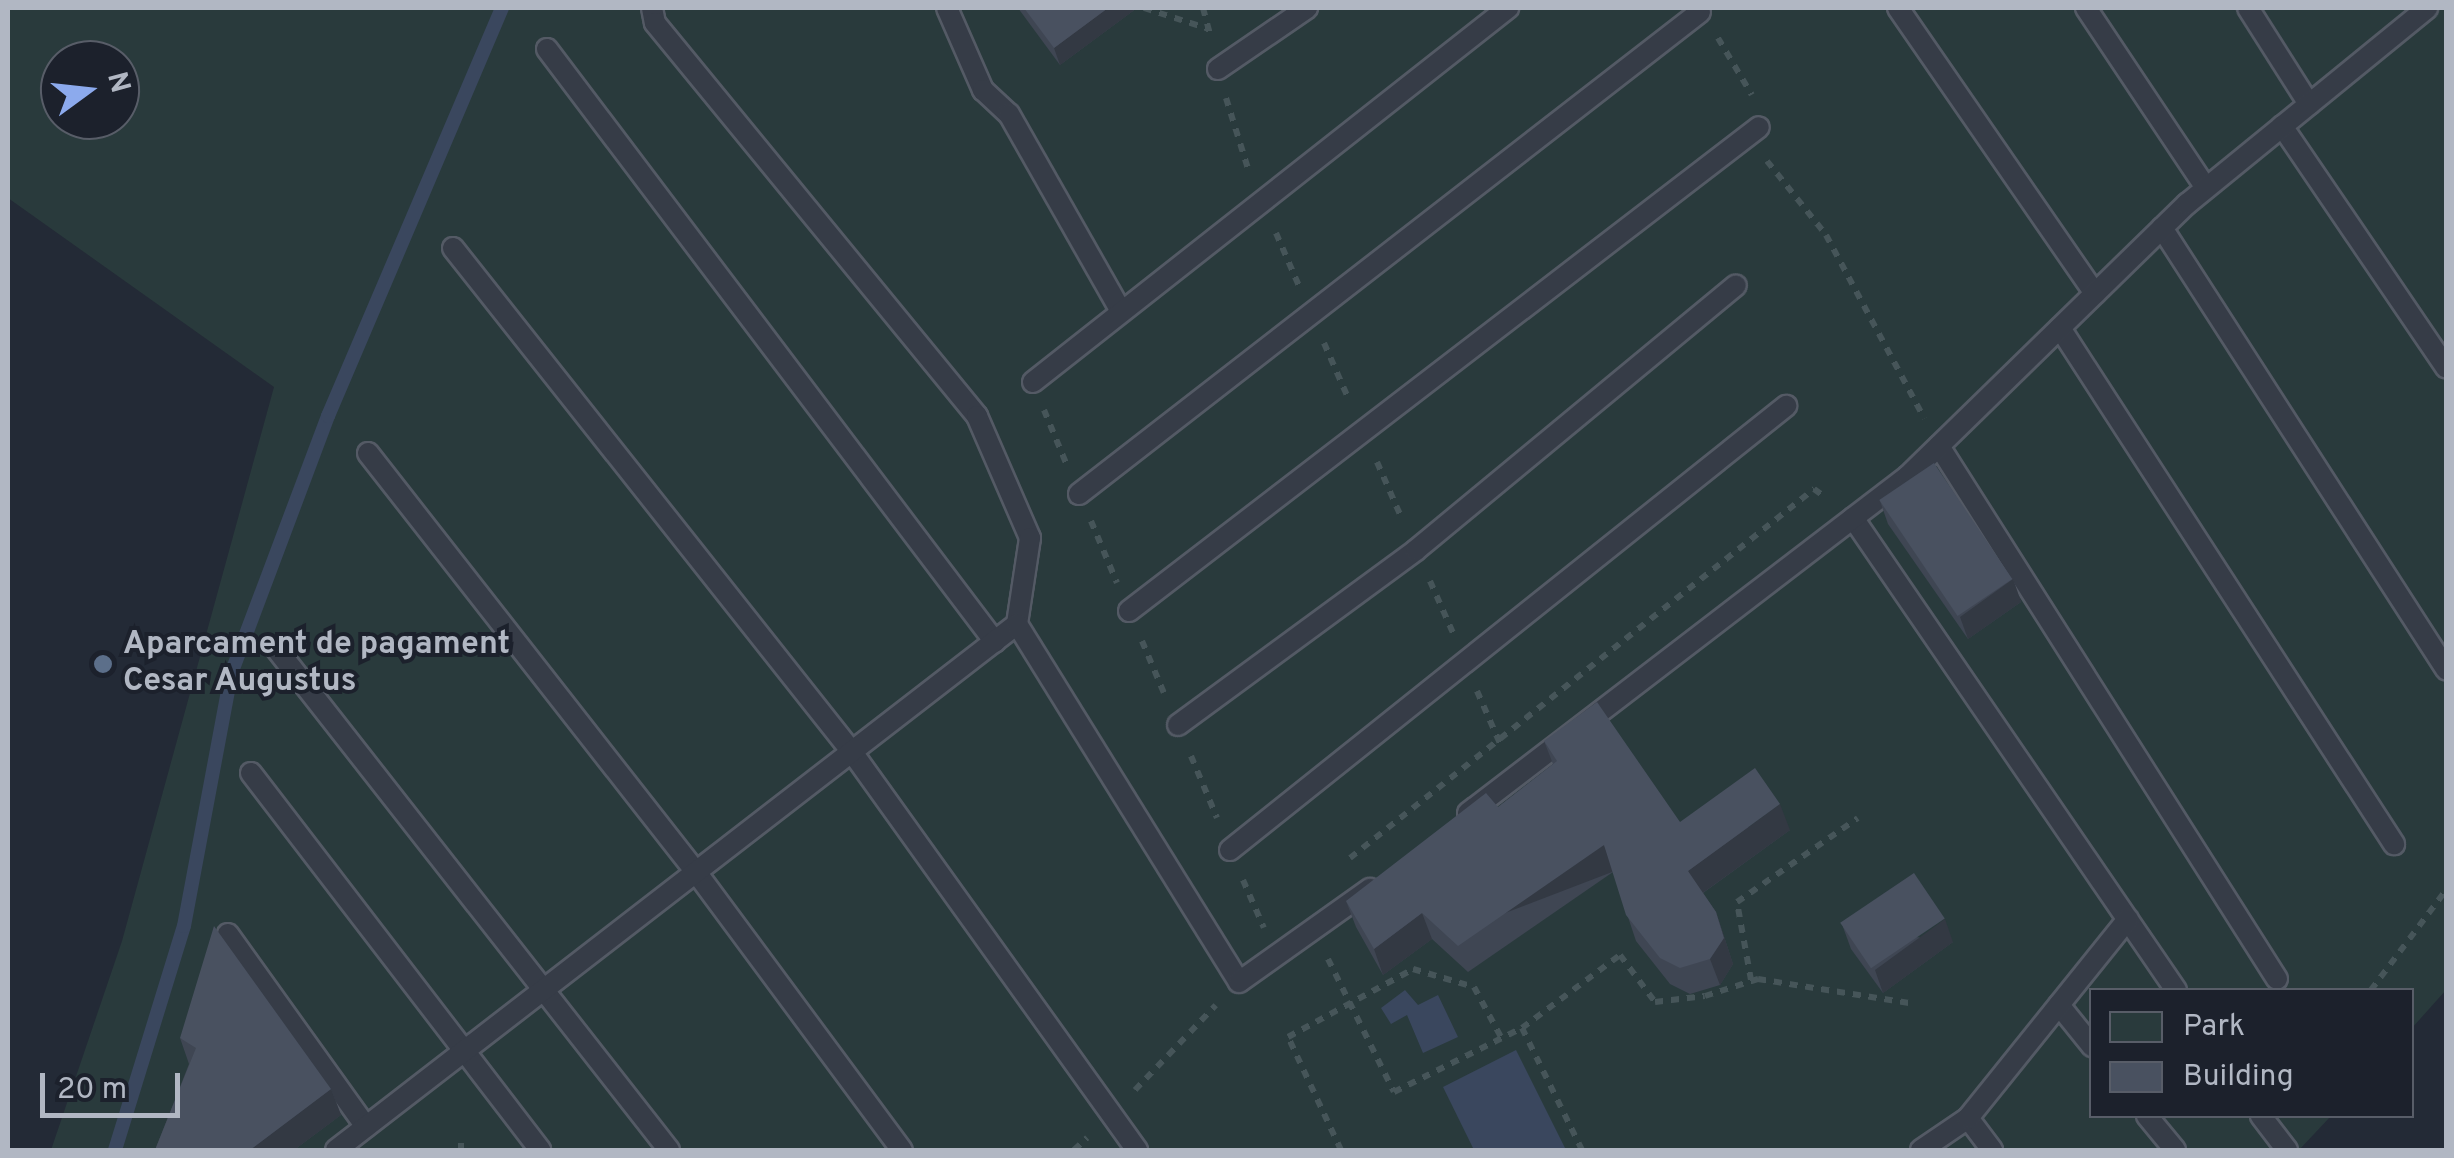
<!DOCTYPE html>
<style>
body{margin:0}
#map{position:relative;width:2454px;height:1158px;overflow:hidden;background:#232a36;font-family:Overpass,sans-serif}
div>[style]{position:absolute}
.green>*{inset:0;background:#293a3c}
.water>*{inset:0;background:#3a475e}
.stream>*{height:14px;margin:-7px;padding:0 7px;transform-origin:7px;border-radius:7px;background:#3a475e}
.path>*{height:6px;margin-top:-3px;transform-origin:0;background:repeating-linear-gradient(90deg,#465559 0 8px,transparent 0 16px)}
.roads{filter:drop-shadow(2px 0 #545a65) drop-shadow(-2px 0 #545a65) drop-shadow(0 2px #545a65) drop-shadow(0 -2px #545a65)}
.service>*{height:20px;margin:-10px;padding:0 10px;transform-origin:10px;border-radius:10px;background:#363c47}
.wall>*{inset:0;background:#3f4653}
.shaded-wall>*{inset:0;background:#333943;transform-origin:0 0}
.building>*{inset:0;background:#495160;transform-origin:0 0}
.dots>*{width:28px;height:28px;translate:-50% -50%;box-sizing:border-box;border:5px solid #1c212c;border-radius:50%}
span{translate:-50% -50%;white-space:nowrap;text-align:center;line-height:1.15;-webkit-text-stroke:8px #1c212c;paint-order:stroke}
.poi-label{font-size:32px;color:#b1b7c3;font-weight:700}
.left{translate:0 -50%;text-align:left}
.frame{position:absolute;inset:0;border:10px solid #b1b7c3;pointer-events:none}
.legend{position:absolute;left:2089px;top:988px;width:325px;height:130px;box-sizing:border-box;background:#1c212c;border:2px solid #585d68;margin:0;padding:12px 18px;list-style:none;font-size:30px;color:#b1b7c3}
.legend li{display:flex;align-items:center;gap:20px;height:50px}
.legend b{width:50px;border:2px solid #585d68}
.north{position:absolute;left:40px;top:40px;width:100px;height:100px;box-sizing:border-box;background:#1c212c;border:2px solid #585d68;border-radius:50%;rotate:75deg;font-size:28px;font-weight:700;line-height:40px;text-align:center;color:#b1b7c3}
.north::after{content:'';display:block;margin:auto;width:35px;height:45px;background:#8caaed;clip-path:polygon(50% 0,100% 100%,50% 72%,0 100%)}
.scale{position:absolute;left:40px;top:1073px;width:140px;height:45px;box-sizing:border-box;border:5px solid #b1b7c3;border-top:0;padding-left:12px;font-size:30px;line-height:35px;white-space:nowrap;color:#b1b7c3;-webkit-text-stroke:8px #1c212c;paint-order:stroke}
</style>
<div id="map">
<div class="green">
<div style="clip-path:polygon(evenodd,8px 8px,2446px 8px,2446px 990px,2412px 1028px,2412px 990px,2092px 990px,2092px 1116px,2331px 1116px,2299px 1150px,51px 1150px,122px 941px,274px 387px,8px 198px,8px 8px,60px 60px,120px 60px,120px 120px,60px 120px,60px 60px)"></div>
</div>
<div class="water">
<div style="clip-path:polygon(1405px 990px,1418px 1005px,1438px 995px,1458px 1037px,1423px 1053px,1407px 1015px,1391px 1024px,1381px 1008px)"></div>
<div style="clip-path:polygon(1516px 1050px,1566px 1150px,1474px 1150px,1443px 1087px)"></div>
</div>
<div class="stream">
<div style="left:115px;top:1150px;width:234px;rotate:-72.9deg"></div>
<div style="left:184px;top:926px;width:256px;rotate:-79.4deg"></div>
<div style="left:231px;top:674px;width:276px;rotate:-69.4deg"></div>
<div style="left:328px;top:416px;width:444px;rotate:-66.9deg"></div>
</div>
<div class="path">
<div style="left:1144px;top:8px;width:68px;rotate:17.9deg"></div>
<div style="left:1203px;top:8px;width:30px;rotate:75deg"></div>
<div style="left:1718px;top:38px;width:66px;rotate:59.2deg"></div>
<div style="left:1226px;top:98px;width:77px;rotate:72.7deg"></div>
<div style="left:1767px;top:161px;width:95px;rotate:51.4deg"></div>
<div style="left:1826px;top:235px;width:208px;rotate:61.8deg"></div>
<div style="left:1276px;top:233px;width:58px;rotate:66.5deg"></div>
<div style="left:1324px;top:343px;width:62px;rotate:66.3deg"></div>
<div style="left:1044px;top:410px;width:57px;rotate:67.5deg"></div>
<div style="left:1377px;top:462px;width:62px;rotate:66.3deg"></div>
<div style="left:1091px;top:521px;width:67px;rotate:67.2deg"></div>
<div style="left:1430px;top:581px;width:57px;rotate:66.1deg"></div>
<div style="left:1142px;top:641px;width:56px;rotate:67.1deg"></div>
<div style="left:1477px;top:691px;width:62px;rotate:66.3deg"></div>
<div style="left:1191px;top:756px;width:67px;rotate:67.2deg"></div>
<div style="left:1350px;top:858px;width:593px;rotate:-38.49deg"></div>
<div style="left:1814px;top:489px;width:14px;rotate:36deg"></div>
<div style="left:1243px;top:880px;width:52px;rotate:66.4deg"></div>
<div style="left:1328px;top:959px;width:148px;rotate:63.6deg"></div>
<div style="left:1394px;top:1092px;width:143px;rotate:-26.6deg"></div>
<div style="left:1522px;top:1028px;width:136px;rotate:63.8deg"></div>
<div style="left:1751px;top:980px;width:79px;rotate:-100.2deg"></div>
<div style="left:1737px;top:902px;width:147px;rotate:-34.8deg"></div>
<div style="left:2371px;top:990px;width:125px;rotate:-53.1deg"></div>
<div style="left:1522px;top:1028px;width:122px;rotate:-36.7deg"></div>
<div style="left:1620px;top:955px;width:59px;rotate:53.3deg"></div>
<div style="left:1655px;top:1002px;width:50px;rotate:-6.8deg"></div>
<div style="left:1705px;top:996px;width:56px;rotate:-17.8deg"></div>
<div style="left:1758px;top:979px;width:153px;rotate:9deg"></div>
<div style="left:1135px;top:1090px;width:117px;rotate:-46.4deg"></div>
<div style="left:461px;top:1150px;width:7px;rotate:-90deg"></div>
<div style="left:1074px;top:1150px;width:18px;rotate:-43deg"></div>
<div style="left:1341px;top:1150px;width:125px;rotate:-115.1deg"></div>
<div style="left:1288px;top:1037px;width:142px;rotate:-28.5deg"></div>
<div style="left:1413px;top:969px;width:64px;rotate:16.4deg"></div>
<div style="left:1474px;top:987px;width:59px;rotate:61.7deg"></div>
</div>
<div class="roads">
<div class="service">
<div style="left:652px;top:8px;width:15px;rotate:79deg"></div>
<div style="left:655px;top:23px;width:508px;rotate:50.67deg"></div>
<div style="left:977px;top:416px;width:133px;rotate:66.5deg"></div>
<div style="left:1030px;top:538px;width:87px;rotate:98.6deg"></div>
<div style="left:947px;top:8px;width:90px;rotate:66.3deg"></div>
<div style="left:983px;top:90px;width:35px;rotate:43deg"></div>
<div style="left:1009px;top:114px;width:224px;rotate:60.4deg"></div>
<div style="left:1898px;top:8px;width:347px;rotate:55.4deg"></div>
<div style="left:2086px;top:8px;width:216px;rotate:56.3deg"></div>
<div style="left:2248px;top:8px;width:114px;rotate:57.6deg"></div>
<div style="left:547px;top:49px;width:743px;rotate:52.93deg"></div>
<div style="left:1218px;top:69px;width:108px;rotate:-34.4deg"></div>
<div style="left:2282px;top:126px;width:292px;rotate:55.8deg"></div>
<div style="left:2162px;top:228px;width:525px;rotate:57.22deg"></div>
<div style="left:453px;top:248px;width:643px;rotate:51.63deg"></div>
<div style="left:852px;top:752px;width:490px;rotate:54.4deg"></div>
<div style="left:2060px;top:328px;width:615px;rotate:57.09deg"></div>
<div style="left:1033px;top:382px;width:605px;rotate:-38.22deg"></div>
<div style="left:1939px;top:446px;width:631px;rotate:57.62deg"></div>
<div style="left:368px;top:453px;width:532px;rotate:51.95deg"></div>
<div style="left:696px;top:872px;width:346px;rotate:53.5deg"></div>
<div style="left:1079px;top:494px;width:786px;rotate:-37.82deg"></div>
<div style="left:1853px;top:518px;width:572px;rotate:55.62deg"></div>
<div style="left:1129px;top:611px;width:794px;rotate:-37.53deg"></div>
<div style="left:275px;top:647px;width:639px;rotate:51.93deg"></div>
<div style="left:1178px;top:725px;width:295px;rotate:-36.3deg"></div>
<div style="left:1416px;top:550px;width:415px;rotate:-39.6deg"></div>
<div style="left:251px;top:773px;width:475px;rotate:52.5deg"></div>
<div style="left:1468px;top:813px;width:554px;rotate:-37.45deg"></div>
<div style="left:1908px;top:476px;width:390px;rotate:-44.3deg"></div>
<div style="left:2187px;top:204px;width:310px;rotate:-39.2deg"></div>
<div style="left:1230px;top:850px;width:712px;rotate:-38.61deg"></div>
<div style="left:228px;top:934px;width:237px;rotate:54.4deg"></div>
<div style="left:2059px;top:1005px;width:53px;rotate:51.2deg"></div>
<div style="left:2147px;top:1116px;width:44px;rotate:50.5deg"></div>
<div style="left:2261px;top:1116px;width:43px;rotate:52.6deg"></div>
<div style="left:1968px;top:1118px;width:40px;rotate:53deg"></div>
<div style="left:336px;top:1150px;width:860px;rotate:-37.68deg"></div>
<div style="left:1017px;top:624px;width:421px;rotate:58.2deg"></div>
<div style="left:1239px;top:982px;width:161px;rotate:-35.4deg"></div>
<div style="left:1921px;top:1150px;width:57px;rotate:-34.2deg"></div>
<div style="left:1968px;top:1118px;width:255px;rotate:-51.2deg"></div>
</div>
</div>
<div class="wall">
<div style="clip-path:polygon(1018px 8px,1137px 8px,1060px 65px)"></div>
<div style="clip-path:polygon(1880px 501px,2013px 579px,2021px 602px,1968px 639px,1888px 524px)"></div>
<div style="clip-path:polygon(1544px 741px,1680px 822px,1790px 830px,1703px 893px,1716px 912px,1733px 964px,1720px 985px,1690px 994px,1670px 984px,1636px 941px,1613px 872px,1468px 972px,1432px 939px,1383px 975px,1356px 927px,1346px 901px,1498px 807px,1553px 764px)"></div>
<div style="clip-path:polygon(1843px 927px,1953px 942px,1883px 993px,1851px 949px)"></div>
<div style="clip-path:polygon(180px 1038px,331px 1089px,341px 1115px,294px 1150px,155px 1150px,189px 1064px)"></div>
</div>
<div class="shaded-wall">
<div style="clip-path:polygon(1108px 8px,1137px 8px,1060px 65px,1054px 48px)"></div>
<div style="clip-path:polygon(2013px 579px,2021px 602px,1968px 639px,1960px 617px)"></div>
<div style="clip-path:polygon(1780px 804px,1790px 830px,1697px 897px,1688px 871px)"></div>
<div style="left:1604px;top:845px;width:28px;height:178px;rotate:69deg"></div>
<div style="clip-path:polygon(1716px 912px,1733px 964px,1720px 985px,1710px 959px)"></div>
<div style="clip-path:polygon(1422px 913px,1432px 939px,1383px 975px,1374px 949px)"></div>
<div style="clip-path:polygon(1945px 919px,1953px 942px,1883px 993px,1875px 970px)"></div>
<div style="clip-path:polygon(331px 1089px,341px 1115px,294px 1150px,250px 1150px)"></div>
</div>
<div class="building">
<div style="clip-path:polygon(1024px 8px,1108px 8px,1054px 48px)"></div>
<div style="left:1934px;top:463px;width:140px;height:66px;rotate:56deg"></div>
<div style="clip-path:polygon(1597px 702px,1680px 822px,1755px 768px,1780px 804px,1688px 871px,1716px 912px,1724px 938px,1710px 959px,1680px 968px,1660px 958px,1626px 915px,1604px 845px,1458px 946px,1422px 913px,1374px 949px,1346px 901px,1486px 793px,1498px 807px,1557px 761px,1544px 741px)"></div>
<div style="left:1914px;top:873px;width:55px;height:89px;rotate:56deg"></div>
<div style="clip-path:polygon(214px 926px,331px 1089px,250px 1150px,155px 1150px,196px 1048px,180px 1038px)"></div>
</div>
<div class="dots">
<div style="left:103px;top:664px;background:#5c6f8a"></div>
</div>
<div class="poi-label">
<span class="left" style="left:123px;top:664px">Aparcament de pagament<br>Cesar Augustus</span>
</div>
<div class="frame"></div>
<ul class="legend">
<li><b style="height:28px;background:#293a3c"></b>Park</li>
<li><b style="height:28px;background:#495160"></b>Building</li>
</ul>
<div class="north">N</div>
<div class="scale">20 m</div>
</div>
